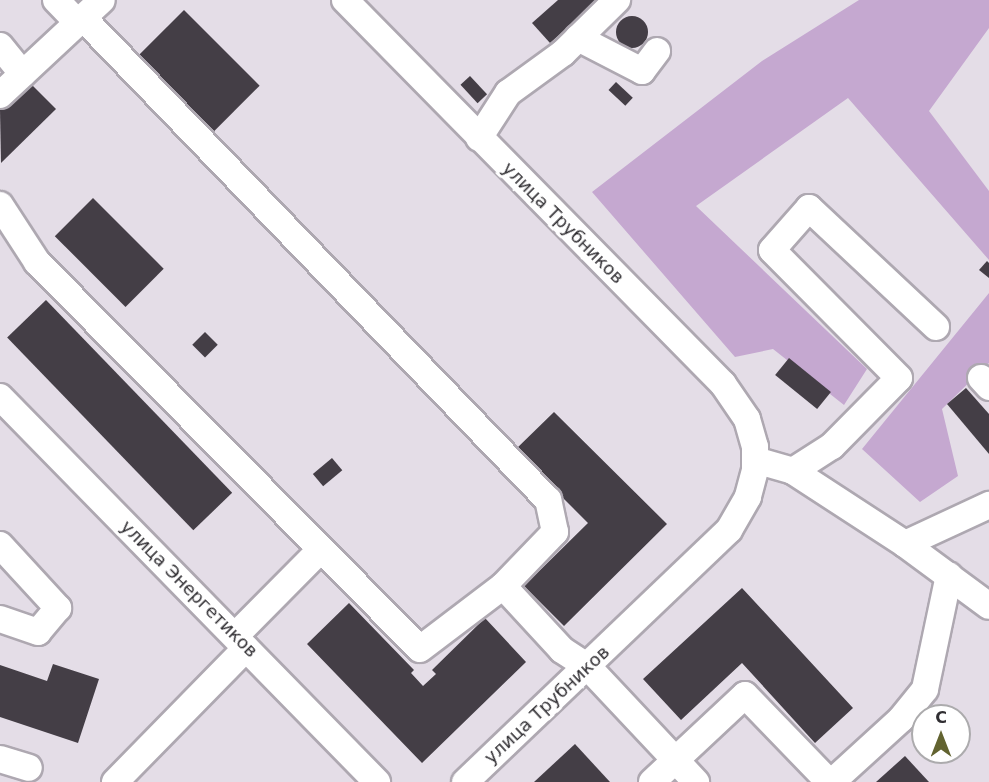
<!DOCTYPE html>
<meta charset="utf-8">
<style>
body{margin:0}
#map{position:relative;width:989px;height:782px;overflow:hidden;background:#e4dde7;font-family:"DejaVu Sans",sans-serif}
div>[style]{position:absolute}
.green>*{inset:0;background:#c5a8d0}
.building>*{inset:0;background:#443e46;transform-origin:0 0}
.round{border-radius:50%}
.roads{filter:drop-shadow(2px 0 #aea8b1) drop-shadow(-2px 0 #aea8b1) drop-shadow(0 2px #aea8b1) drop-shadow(0 -2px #aea8b1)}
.minor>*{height:26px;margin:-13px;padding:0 13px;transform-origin:13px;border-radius:13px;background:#fff}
span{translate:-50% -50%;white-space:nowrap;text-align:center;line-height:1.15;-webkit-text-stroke:6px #fff;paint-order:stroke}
.street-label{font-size:18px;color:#302e32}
.north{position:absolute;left:911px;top:704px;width:60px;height:60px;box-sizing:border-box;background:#fff;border:2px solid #acabad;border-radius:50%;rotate:0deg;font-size:16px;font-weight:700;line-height:24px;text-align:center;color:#302e32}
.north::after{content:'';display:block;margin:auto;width:21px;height:27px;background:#626330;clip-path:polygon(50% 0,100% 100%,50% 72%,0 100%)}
</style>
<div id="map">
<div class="green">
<div style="clip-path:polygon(859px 0,989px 0,989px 28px,929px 111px,989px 191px,989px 260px,848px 98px,696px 206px,867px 369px,844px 405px,773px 349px,735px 357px,592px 192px,762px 61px)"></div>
<div style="clip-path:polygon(989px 293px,989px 363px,942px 409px,958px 476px,920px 502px,862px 449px)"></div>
</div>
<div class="building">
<div style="clip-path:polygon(558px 0,599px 0,550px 43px,532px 23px)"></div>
<div style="left:184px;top:10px;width:107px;height:68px;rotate:45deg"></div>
<div class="round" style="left:616px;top:16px;width:32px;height:32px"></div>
<div style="left:470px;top:76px;width:25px;height:13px;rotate:47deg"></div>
<div style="clip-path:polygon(29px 82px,56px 109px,1px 163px,0 110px)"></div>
<div style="left:616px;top:82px;width:23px;height:11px;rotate:43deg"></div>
<div style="left:93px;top:198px;width:100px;height:54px;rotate:45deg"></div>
<div style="clip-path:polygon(987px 261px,989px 263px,989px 278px,979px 270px)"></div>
<div style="left:46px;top:300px;width:268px;height:54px;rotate:46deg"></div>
<div style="left:205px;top:332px;width:18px;height:18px;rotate:45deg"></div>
<div style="left:789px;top:358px;width:54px;height:22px;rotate:39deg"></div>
<div style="clip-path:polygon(966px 388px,989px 414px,989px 454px,947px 404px)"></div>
<div style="clip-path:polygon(554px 412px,667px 524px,564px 626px,524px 586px,588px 523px,515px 450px)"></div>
<div style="left:332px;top:458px;width:16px;height:25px;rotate:50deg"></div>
<div style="clip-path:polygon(742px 588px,853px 708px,815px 743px,742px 663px,681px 720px,643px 679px)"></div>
<div style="clip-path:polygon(349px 603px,414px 670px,411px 673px,423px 686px,436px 674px,432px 670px,485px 618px,526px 662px,422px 763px,307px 644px)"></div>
<div style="clip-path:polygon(53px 664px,99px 679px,78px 743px,0 717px,0 665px,47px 681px)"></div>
<div style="clip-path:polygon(575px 744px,610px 782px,534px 782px)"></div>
<div style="clip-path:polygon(905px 756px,929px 782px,876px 782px)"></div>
</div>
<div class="roads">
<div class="minor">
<div style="left:56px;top:0;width:32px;rotate:46deg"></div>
<div style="left:345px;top:0;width:539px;rotate:45.45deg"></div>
<div style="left:723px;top:384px;width:42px;rotate:55.6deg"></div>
<div style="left:747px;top:419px;width:29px;rotate:74deg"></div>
<div style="left:755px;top:447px;width:23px;rotate:90deg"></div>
<div style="left:755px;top:470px;width:28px;rotate:105deg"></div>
<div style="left:748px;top:497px;width:38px;rotate:120deg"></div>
<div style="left:729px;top:530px;width:365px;rotate:136.3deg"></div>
<div style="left:578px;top:38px;width:72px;rotate:27.3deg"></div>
<div style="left:642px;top:71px;width:25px;rotate:-53deg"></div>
<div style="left:0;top:46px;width:36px;rotate:51deg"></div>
<div style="left:0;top:95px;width:139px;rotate:-43deg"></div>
<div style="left:479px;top:138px;width:54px;rotate:-57.2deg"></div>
<div style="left:508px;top:93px;width:68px;rotate:-36deg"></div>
<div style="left:563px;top:53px;width:76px;rotate:-44.5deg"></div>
<div style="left:0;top:205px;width:68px;rotate:57deg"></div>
<div style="left:37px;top:262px;width:544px;rotate:45.3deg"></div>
<div style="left:420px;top:649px;width:104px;rotate:-37.2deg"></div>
<div style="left:503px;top:586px;width:75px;rotate:-46.1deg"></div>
<div style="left:555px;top:532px;width:33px;rotate:-102deg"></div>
<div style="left:548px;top:500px;width:670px;rotate:-133.97deg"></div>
<div style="left:981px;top:378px;width:12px;rotate:48deg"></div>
<div style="left:0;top:397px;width:539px;rotate:45.6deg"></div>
<div style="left:755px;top:460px;width:40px;rotate:16deg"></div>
<div style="left:793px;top:471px;width:134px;rotate:33.1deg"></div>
<div style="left:905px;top:544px;width:104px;rotate:36.4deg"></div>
<div style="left:793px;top:471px;width:46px;rotate:-32.7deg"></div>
<div style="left:832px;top:446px;width:95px;rotate:-45.4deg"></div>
<div style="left:899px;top:378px;width:180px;rotate:-134.8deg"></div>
<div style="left:772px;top:250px;width:56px;rotate:-48.6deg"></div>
<div style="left:809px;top:208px;width:174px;rotate:43.1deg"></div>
<div style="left:905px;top:544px;width:93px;rotate:-24.9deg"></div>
<div style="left:0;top:545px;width:86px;rotate:47.4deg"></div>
<div style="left:58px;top:608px;width:31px;rotate:130deg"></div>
<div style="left:38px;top:632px;width:40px;rotate:-161.1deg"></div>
<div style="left:503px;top:586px;width:87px;rotate:47.3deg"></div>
<div style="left:562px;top:650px;width:31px;rotate:33deg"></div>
<div style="left:588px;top:667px;width:158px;rotate:46.8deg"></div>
<div style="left:235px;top:636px;width:122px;rotate:-45.3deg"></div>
<div style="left:0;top:759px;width:30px;rotate:17deg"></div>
<div style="left:115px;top:782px;width:187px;rotate:-45.6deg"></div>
<div style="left:652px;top:782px;width:127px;rotate:-43.1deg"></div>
<div style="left:745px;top:695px;width:121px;rotate:46deg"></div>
<div style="left:832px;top:782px;width:93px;rotate:-42.4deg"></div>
<div style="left:901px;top:719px;width:38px;rotate:-51deg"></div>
<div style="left:925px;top:689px;width:116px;rotate:-78.1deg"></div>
</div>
</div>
<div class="street-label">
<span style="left:563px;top:223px;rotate:45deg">улица Трубников</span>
<span style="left:189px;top:589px;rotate:45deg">улица Энергетиков</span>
<span style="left:547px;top:705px;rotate:-43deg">улица Трубников</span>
</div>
<div class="north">С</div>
</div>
